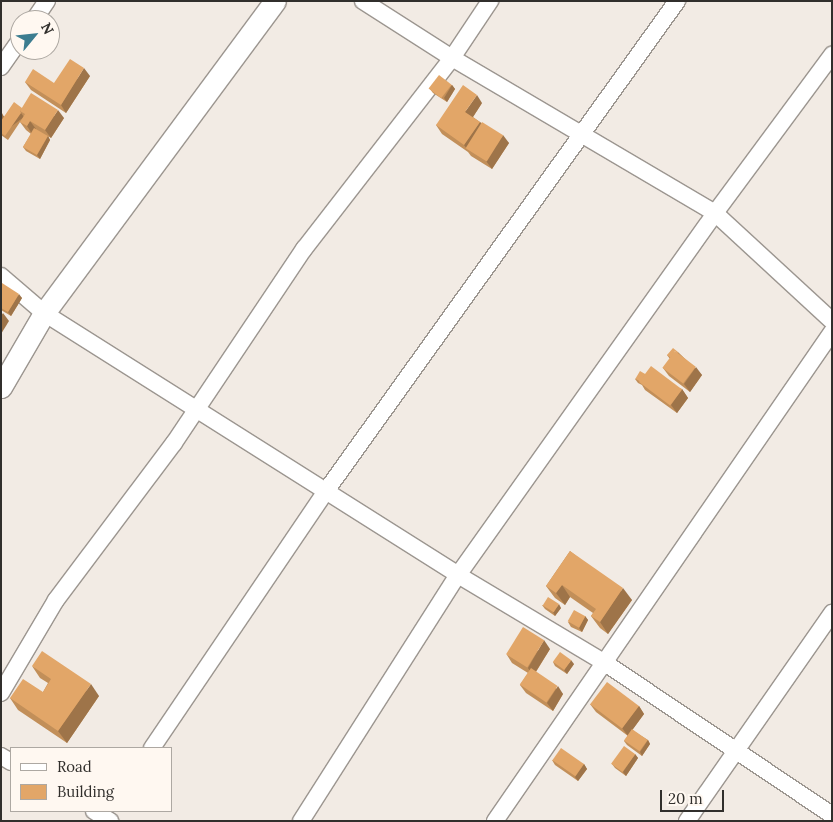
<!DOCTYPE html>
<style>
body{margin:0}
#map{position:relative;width:833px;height:822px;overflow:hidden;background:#f2ebe4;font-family:Lora,serif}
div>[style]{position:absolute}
.roads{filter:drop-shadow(1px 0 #9c9690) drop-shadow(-1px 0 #9c9690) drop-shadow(0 1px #9c9690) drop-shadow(0 -1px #9c9690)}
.minor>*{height:16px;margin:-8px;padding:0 8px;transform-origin:8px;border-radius:8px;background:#fff}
.tertiary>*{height:21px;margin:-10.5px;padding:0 10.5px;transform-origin:10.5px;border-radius:10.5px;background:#fff}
.wall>*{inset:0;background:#c28f59}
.shaded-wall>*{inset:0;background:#9e7449;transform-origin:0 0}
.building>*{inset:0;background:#e2a668;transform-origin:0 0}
span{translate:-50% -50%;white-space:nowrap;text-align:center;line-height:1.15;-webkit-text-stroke:4px #fff8f1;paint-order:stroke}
.frame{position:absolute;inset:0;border:2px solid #312f2c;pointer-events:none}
.legend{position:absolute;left:10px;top:747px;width:162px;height:65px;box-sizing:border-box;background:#fff8f1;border:1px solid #ada8a2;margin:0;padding:6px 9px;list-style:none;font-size:15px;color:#312f2c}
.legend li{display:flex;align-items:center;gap:10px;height:25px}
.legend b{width:25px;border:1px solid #ada8a2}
.north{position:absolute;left:10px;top:10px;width:50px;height:50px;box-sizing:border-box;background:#fff8f1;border:1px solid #ada8a2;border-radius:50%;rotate:62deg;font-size:14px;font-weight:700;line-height:20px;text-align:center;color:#312f2c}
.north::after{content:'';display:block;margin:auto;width:18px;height:22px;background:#3c7d90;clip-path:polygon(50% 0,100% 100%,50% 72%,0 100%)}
.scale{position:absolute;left:660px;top:790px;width:64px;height:22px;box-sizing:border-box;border:2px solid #312f2c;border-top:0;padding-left:6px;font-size:15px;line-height:18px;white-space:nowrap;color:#312f2c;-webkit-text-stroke:4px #fff8f1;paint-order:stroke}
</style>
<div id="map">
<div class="roads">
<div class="minor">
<div style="left:363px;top:1px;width:106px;rotate:32.6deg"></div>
<div style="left:452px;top:58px;width:305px;rotate:30.5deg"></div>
<div style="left:715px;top:213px;width:159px;rotate:42.7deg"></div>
<div style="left:34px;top:20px;width:23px;rotate:-56deg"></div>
<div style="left:1px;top:67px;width:33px;rotate:-55deg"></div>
<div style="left:1px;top:276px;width:57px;rotate:40.7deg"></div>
<div style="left:44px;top:313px;width:490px;rotate:32.3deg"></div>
<div style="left:458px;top:575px;width:171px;rotate:30.9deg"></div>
<div style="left:605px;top:663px;width:273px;rotate:33.8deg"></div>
<div style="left:1px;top:693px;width:108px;rotate:-59.4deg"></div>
<div style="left:56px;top:600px;width:196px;rotate:-53.1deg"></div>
<div style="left:174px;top:443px;width:234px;rotate:-56.2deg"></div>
<div style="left:304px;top:249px;width:242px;rotate:-52.2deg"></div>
<div style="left:452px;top:58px;width:69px;rotate:-56.3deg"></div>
<div style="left:152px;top:748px;width:310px;rotate:-55.9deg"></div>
<div style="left:326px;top:491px;width:603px;rotate:-54.38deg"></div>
<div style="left:1px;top:756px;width:12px;rotate:31deg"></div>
<div style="left:94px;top:811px;width:19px;rotate:32deg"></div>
<div style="left:301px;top:821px;width:292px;rotate:-57.5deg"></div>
<div style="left:458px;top:575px;width:444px;rotate:-54.6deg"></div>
<div style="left:715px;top:213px;width:197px;rotate:-53.5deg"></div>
<div style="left:495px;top:821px;width:594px;rotate:-55.43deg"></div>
<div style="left:687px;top:821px;width:254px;rotate:-55.1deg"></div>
</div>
<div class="tertiary">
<div style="left:1px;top:387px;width:86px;rotate:-59.8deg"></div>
<div style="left:44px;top:313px;width:388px;rotate:-53.5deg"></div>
</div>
</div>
<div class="wall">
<div style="clip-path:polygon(90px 76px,66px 113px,31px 90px,25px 82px,54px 83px)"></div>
<div style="clip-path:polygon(452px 85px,455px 89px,447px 102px,433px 93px,430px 89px)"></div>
<div style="clip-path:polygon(482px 103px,473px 117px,509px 143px,492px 169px,471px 156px,468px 152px,442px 134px,436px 125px)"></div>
<div style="clip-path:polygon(22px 108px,64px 118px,51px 138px,36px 129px,48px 136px,50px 140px,40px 159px,26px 151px,23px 147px,31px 134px,26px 130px,20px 122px,8px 140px,1px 135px,1px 113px,4px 117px)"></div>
<div style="clip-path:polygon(1px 284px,22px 298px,11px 316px,1px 310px)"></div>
<div style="clip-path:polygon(678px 352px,702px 375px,690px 392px,669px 376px,663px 368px,670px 359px,667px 355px)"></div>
<div style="clip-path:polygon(645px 374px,682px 389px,688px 398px,677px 413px,645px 390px,642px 385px,638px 383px,635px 379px)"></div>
<div style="clip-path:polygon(570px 551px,632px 600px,608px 634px,600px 628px,591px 616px,593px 613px,570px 597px,565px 605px,555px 598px,546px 586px)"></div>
<div style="clip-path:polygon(542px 605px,561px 608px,555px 616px,545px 609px)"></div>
<div style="clip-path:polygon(585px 616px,588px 620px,582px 632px,571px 627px,568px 622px)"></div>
<div style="clip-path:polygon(550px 649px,536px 672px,563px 694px,553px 711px,526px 693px,520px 685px,528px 673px,512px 663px,507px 655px)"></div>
<div style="clip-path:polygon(553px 662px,574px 664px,567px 674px,555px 666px)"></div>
<div style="clip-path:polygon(32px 666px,99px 696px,67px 743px,18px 710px,10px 698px,43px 692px,48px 683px,40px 678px)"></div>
<div style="clip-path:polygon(590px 704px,639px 706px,644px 714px,632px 730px,648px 740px,650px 744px,642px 756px,627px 745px,624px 741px,628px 736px,596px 712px)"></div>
<div style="clip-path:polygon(635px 754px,638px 758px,626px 776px,615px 768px,612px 764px)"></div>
<div style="clip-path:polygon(552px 760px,584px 764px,587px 769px,578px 781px,555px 765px)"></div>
</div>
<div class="shaded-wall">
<div style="clip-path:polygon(51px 31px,53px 35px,50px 40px,50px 32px)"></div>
<div style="clip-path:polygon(84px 68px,90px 76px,66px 113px,61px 105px)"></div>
<div style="clip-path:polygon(452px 85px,455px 89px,447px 102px,444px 98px)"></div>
<div style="clip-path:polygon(477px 95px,482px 103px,471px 120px,465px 112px)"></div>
<div style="clip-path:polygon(58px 110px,64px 118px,51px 138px,45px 130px)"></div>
<div style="clip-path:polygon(2px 113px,4px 117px,1px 122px,1px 114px)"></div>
<div style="left:21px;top:113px;width:5px;height:28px;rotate:53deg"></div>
<div style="clip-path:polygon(30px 121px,36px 129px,32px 134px,27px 126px)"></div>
<div style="clip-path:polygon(480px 122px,486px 130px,467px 149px,464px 145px)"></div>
<div style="clip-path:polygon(503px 135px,509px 143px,492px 169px,486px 161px)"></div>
<div style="clip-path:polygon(48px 136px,50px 140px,40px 159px,37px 155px)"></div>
<div style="clip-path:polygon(19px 294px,22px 298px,11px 316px,8px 312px)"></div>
<div style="clip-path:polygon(3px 313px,9px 321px,1px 334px,1px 316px)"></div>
<div style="clip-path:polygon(696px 367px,702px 375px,690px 392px,684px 384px)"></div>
<div style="clip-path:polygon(682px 389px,688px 398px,677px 413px,671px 405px)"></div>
<div style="clip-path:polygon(562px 585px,570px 597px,565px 605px,556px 593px)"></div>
<div style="clip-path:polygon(623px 588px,632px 600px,608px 634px,600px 622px)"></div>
<div style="clip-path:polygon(559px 604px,561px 608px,555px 616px,553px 612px)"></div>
<div style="clip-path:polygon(585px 616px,588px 620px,582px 632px,579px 628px)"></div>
<div style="clip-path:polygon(544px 640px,550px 649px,533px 676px,528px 668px)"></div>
<div style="clip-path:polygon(571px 660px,574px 664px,567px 674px,564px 670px)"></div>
<div style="clip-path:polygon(91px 684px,99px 696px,67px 743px,58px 731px)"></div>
<div style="clip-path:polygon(558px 686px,563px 694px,553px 711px,547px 703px)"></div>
<div style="clip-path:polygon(639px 706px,644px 714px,628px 736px,622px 728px)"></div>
<div style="clip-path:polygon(648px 740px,650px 744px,642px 756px,640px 752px)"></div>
<div style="clip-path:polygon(635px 754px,638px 758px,626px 776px,623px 772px)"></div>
<div style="clip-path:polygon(584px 764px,587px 769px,578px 781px,575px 777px)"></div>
</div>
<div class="building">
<div style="clip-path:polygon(70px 59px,84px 68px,61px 105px,25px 82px,33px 69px,54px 83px)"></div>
<div style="left:439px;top:75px;width:16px;height:17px;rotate:38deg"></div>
<div style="clip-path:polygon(463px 85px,477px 95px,465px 112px,480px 122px,464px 145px,436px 125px)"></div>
<div style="clip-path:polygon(31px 93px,58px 110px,45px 130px,30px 121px,27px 126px,20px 122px,25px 114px,20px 111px)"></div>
<div style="clip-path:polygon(14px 102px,22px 108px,20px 111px,21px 113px,5px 136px,1px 133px,1px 121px)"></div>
<div style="left:482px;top:122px;width:25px;height:31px;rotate:32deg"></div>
<div style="left:34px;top:128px;width:16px;height:22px;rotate:30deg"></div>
<div style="clip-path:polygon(2px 283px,19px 294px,8px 312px,1px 308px,1px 284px)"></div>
<div style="clip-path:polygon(673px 348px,678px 352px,677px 353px,675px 351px,671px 358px,667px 355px)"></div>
<div style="left:675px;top:351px;width:26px;height:21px;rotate:37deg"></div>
<div style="left:651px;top:366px;width:39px;height:20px;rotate:37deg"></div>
<div style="left:640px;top:371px;width:6px;height:9px;rotate:31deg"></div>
<div style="clip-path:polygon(570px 551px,623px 588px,600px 622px,591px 616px,596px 609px,562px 585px,556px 593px,546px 586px)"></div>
<div style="left:548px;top:597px;width:13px;height:10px;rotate:32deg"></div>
<div style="left:574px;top:610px;width:13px;height:13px;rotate:29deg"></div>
<div style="left:523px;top:627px;width:25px;height:32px;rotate:32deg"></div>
<div style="clip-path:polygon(42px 651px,91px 684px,58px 731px,10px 698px,23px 679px,43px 692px,51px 679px,32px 666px)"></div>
<div style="left:560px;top:652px;width:14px;height:12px;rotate:36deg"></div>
<div style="left:531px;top:668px;width:32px;height:20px;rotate:34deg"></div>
<div style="left:607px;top:682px;width:40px;height:28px;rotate:37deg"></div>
<div style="left:632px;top:729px;width:19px;height:14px;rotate:35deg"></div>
<div style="left:624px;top:746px;width:14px;height:22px;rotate:36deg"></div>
<div style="left:561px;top:748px;width:28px;height:15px;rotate:35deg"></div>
</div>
<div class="frame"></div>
<ul class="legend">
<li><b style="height:6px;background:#fff"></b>Road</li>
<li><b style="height:14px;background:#e2a668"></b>Building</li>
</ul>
<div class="north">N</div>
<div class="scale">20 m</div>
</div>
